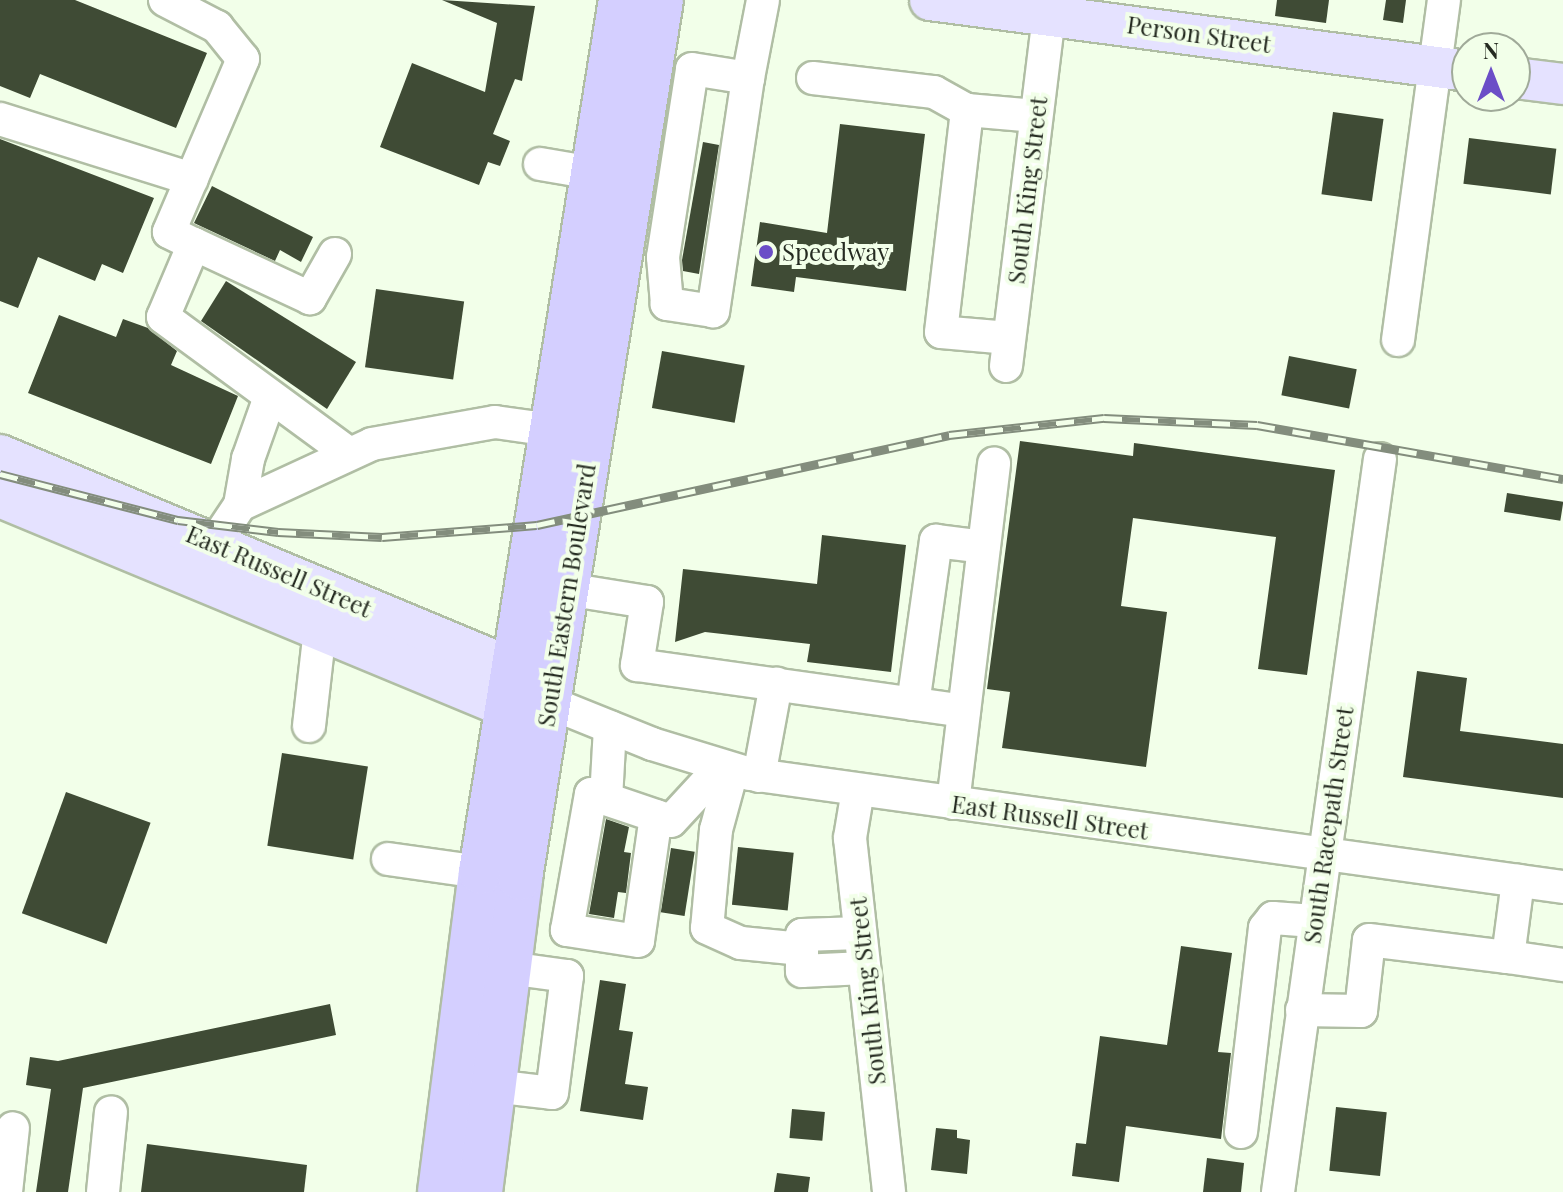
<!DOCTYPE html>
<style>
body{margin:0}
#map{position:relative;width:1563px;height:1192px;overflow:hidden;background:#f2ffe9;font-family:"Playfair Display",serif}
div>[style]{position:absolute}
.building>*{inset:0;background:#3f4b35;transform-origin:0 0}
.roads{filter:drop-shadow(2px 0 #b0bea4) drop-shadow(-2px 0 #b0bea4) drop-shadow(0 2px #b0bea4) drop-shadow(0 -2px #b0bea4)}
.minor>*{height:32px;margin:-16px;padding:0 16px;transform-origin:16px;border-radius:16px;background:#fff}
.major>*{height:40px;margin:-20px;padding:0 20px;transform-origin:20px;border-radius:20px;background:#e5e2ff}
.highway>*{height:44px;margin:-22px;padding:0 22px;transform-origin:22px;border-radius:22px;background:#d4cfff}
.rail>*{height:9px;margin-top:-4.5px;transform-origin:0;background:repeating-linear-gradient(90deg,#f2ffe9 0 18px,#838d7d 0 36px);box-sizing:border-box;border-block:2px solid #838d7d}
.dots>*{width:22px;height:22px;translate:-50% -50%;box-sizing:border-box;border:4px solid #f2ffe9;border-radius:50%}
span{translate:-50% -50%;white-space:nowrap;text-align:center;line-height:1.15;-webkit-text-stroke:8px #f2ffe9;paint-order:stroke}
.street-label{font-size:24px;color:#252b21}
.poi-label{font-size:24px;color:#252b21}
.left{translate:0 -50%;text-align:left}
.north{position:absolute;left:1451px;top:32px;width:80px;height:80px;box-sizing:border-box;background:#f2ffe9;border:2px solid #a0aa99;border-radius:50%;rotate:0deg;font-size:22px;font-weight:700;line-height:32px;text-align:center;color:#252b21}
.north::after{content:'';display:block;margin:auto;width:28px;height:36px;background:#6b4ec7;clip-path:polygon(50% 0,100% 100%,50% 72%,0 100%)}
</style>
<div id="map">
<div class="building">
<div style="clip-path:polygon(0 0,75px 0,207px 53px,176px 128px,40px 74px,30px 98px,0 86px)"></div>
<div style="clip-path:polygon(442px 0,535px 6px,522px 81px,515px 79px,493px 134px,510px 141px,500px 166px,488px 162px,479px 185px,380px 147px,412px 63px,485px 92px,497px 23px)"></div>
<div style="clip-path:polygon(1277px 0,1329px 0,1326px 23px,1275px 16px)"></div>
<div style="clip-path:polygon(1386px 0,1406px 0,1403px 23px,1383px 20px)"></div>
<div style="left:1333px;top:112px;width:51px;height:83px;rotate:8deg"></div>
<div style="clip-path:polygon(840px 124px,925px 134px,906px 291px,796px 277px,794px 292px,751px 286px,760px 222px,827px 233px)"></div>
<div style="left:1469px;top:138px;width:88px;height:46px;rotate:7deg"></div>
<div style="clip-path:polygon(0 139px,154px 198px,123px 273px,102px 264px,95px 281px,38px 257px,18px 308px,0 301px)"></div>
<div style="clip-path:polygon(703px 142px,719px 145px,699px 274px,683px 271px,682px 260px)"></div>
<div style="clip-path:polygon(212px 186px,313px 237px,301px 262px,280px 250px,275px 261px,194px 223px)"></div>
<div style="clip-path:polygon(226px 281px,356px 362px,327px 409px,201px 321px)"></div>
<div style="left:376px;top:289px;width:89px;height:79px;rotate:8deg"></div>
<div style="clip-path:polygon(59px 315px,116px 337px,123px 319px,148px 328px,177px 351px,171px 365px,238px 396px,211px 464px,28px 393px)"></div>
<div style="left:662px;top:351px;width:84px;height:58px;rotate:10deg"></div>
<div style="left:1289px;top:356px;width:69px;height:40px;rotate:11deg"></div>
<div style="clip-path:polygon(1020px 441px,1133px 456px,1134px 443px,1335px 470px,1307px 675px,1258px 669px,1276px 537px,1133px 518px,1121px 606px,1167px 612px,1146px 767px,1002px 748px,1010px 692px,987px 689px)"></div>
<div style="left:1507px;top:493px;width:57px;height:19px;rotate:9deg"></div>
<div style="clip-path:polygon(822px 535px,906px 545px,891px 672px,807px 662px,810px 644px,705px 632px,675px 642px,683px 569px,817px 584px)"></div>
<div style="clip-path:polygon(1417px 671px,1467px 678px,1460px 731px,1563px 744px,1563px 798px,1403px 777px)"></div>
<div style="left:282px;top:753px;width:87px;height:94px;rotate:9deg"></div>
<div style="left:66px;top:792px;width:90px;height:129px;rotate:20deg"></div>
<div style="clip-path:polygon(606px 819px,629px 827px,624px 852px,631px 853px,626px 893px,618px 892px,614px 918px,589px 914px)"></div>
<div style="left:738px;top:847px;width:56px;height:58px;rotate:6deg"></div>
<div style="left:671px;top:848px;width:24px;height:65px;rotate:9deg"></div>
<div style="clip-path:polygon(1181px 946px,1232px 953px,1218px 1052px,1231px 1053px,1221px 1139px,1126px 1126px,1119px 1182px,1072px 1176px,1076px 1143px,1086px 1144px,1100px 1036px,1167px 1045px)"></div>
<div style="clip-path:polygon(600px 980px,626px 984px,619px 1030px,633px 1032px,625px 1084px,648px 1087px,643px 1120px,580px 1111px)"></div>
<div style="clip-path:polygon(330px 1004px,336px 1035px,83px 1088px,68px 1192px,36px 1192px,51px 1089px,26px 1085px,30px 1057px,58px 1061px)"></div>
<div style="left:1336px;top:1107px;width:51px;height:64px;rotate:6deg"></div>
<div style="left:792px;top:1109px;width:33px;height:29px;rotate:5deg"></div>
<div style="clip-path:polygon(936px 1128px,957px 1130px,957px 1138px,970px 1140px,967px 1174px,931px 1170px)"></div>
<div style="clip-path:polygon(147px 1144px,307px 1165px,304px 1192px,141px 1192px)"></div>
<div style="clip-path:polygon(1207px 1158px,1244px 1163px,1241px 1192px,1203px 1192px)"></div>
<div style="clip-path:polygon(777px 1173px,810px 1177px,808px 1192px,774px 1192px)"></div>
</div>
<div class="roads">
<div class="minor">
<div style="left:165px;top:0;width:59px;rotate:27.4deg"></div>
<div style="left:217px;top:27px;width:41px;rotate:50.9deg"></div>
<div style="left:243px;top:59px;width:188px;rotate:113.2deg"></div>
<div style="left:169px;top:232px;width:28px;rotate:26deg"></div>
<div style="left:692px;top:69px;width:57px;rotate:9.1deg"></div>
<div style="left:748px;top:78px;width:236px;rotate:98.5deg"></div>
<div style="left:713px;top:311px;width:47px;rotate:-171.3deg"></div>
<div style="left:667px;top:304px;width:47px;rotate:-94.9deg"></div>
<div style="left:663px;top:257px;width:190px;rotate:-81.2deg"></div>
<div style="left:748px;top:78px;width:79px;rotate:-79.1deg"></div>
<div style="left:813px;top:78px;width:122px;rotate:6.6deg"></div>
<div style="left:934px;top:92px;width:38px;rotate:29deg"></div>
<div style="left:0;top:119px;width:201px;rotate:17.4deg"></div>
<div style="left:540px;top:164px;width:54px;rotate:9.6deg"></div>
<div style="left:335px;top:254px;width:51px;rotate:119.6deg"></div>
<div style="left:310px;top:298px;width:128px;rotate:-155deg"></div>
<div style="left:194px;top:244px;width:79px;rotate:113deg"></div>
<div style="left:163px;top:317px;width:230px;rotate:36.3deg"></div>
<div style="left:1009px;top:338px;width:68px;rotate:-175deg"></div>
<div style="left:941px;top:332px;width:224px;rotate:-83.3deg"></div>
<div style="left:967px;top:110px;width:69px;rotate:5deg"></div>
<div style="left:1398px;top:340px;width:343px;rotate:-82.3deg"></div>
<div style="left:1006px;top:366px;width:369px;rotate:-83deg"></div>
<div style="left:240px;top:505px;width:47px;rotate:-80.1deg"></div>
<div style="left:248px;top:459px;width:66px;rotate:-70.5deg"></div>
<div style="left:214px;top:544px;width:47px;rotate:-56.3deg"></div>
<div style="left:240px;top:505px;width:145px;rotate:-24.8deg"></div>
<div style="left:372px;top:444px;width:125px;rotate:-10.1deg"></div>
<div style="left:495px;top:422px;width:58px;rotate:8deg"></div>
<div style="left:566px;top:589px;width:82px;rotate:9.1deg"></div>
<div style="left:647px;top:602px;width:64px;rotate:99deg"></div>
<div style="left:637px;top:665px;width:330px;rotate:8deg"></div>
<div style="left:548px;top:702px;width:112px;rotate:22deg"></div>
<div style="left:652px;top:744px;width:102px;rotate:17deg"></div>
<div style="left:750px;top:774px;width:821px;rotate:7.91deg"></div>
<div style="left:913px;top:704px;width:165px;rotate:-82deg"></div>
<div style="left:936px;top:541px;width:48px;rotate:7.1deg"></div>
<div style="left:309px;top:726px;width:97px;rotate:-83.5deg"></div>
<div style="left:732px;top:771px;width:61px;rotate:105.2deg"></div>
<div style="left:716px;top:830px;width:98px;rotate:95.2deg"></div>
<div style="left:707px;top:928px;width:37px;rotate:24deg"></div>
<div style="left:741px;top:943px;width:61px;rotate:5.6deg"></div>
<div style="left:802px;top:949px;width:14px;rotate:-90deg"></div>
<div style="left:802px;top:935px;width:58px;rotate:-2deg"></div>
<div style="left:759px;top:776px;width:94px;rotate:-79.5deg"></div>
<div style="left:858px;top:790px;width:49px;rotate:99.5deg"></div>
<div style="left:850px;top:838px;width:356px;rotate:83.7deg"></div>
<div style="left:606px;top:799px;width:72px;rotate:-86.8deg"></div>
<div style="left:953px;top:803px;width:342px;rotate:-83.1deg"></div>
<div style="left:656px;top:816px;width:126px;rotate:98.2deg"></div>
<div style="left:638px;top:941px;width:72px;rotate:-171.2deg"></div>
<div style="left:567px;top:930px;width:138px;rotate:-80deg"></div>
<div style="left:591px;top:794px;width:84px;rotate:18.6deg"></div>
<div style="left:671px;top:821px;width:72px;rotate:-47.2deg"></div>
<div style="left:388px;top:859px;width:94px;rotate:8deg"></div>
<div style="left:802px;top:949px;width:22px;rotate:90deg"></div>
<div style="left:802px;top:971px;width:62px;rotate:-2.8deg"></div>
<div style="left:1508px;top:957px;width:56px;rotate:8.3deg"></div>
<div style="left:1302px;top:1010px;width:59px;rotate:1deg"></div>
<div style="left:1361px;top:1011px;width:71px;rotate:-83.6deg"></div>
<div style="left:1369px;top:940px;width:140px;rotate:7deg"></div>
<div style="left:1508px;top:957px;width:77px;rotate:-82.5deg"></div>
<div style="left:493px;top:1086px;width:59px;rotate:6.8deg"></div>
<div style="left:552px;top:1093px;width:118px;rotate:-82.7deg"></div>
<div style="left:567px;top:976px;width:60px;rotate:-172.3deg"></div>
<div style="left:1241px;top:1132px;width:205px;rotate:-83.3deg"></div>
<div style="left:1265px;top:928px;width:13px;rotate:-51deg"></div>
<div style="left:1273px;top:918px;width:41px;rotate:4.2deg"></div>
<div style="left:6px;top:1192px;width:64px;rotate:-83.8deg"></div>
<div style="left:103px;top:1192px;width:80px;rotate:-84.3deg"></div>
<div style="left:1278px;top:1192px;width:740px;rotate:-82.08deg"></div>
</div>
<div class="major">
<div style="left:930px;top:0;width:542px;rotate:7.53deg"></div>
<div style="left:1515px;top:78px;width:48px;rotate:7.1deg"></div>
<div style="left:0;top:455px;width:557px;rotate:22.6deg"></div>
<div style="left:514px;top:669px;width:32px;rotate:44deg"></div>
<div style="left:0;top:497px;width:550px;rotate:22.56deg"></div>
<div style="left:508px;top:708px;width:30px;rotate:-9deg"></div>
</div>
<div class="highway">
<div style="left:440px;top:1192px;width:323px;rotate:-82.7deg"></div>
<div style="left:481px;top:872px;width:883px;rotate:-80.88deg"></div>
<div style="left:480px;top:1192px;width:317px;rotate:-82.7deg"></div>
<div style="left:520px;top:878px;width:889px;rotate:-80.88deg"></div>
</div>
</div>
<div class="rail">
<div style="left:0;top:474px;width:184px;rotate:14.5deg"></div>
<div style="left:178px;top:520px;width:101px;rotate:6.8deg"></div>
<div style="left:278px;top:532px;width:104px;rotate:2.8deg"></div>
<div style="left:382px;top:537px;width:155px;rotate:-4.4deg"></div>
<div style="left:537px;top:525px;width:422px;rotate:-12.3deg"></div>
<div style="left:949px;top:435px;width:156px;rotate:-6.3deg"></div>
<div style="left:1104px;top:418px;width:153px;rotate:2.6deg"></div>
<div style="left:1257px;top:425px;width:311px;rotate:10deg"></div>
</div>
<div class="dots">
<div style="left:766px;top:252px;background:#6b4ec7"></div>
</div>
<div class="street-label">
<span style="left:1199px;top:34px;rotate:8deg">Person Street</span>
<span style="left:1027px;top:190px;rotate:-83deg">South King Street</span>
<span style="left:279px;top:571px;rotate:23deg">East Russell Street</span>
<span style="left:566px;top:595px;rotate:-81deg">South Eastern Boulevard</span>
<span style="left:1050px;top:817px;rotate:8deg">East Russell Street</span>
<span style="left:1328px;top:825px;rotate:-82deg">South Racepath Street</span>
<span style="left:867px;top:991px;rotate:-96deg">South King Street</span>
</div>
<div class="poi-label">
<span class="left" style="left:782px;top:252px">Speedway</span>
</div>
<div class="north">N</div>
</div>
